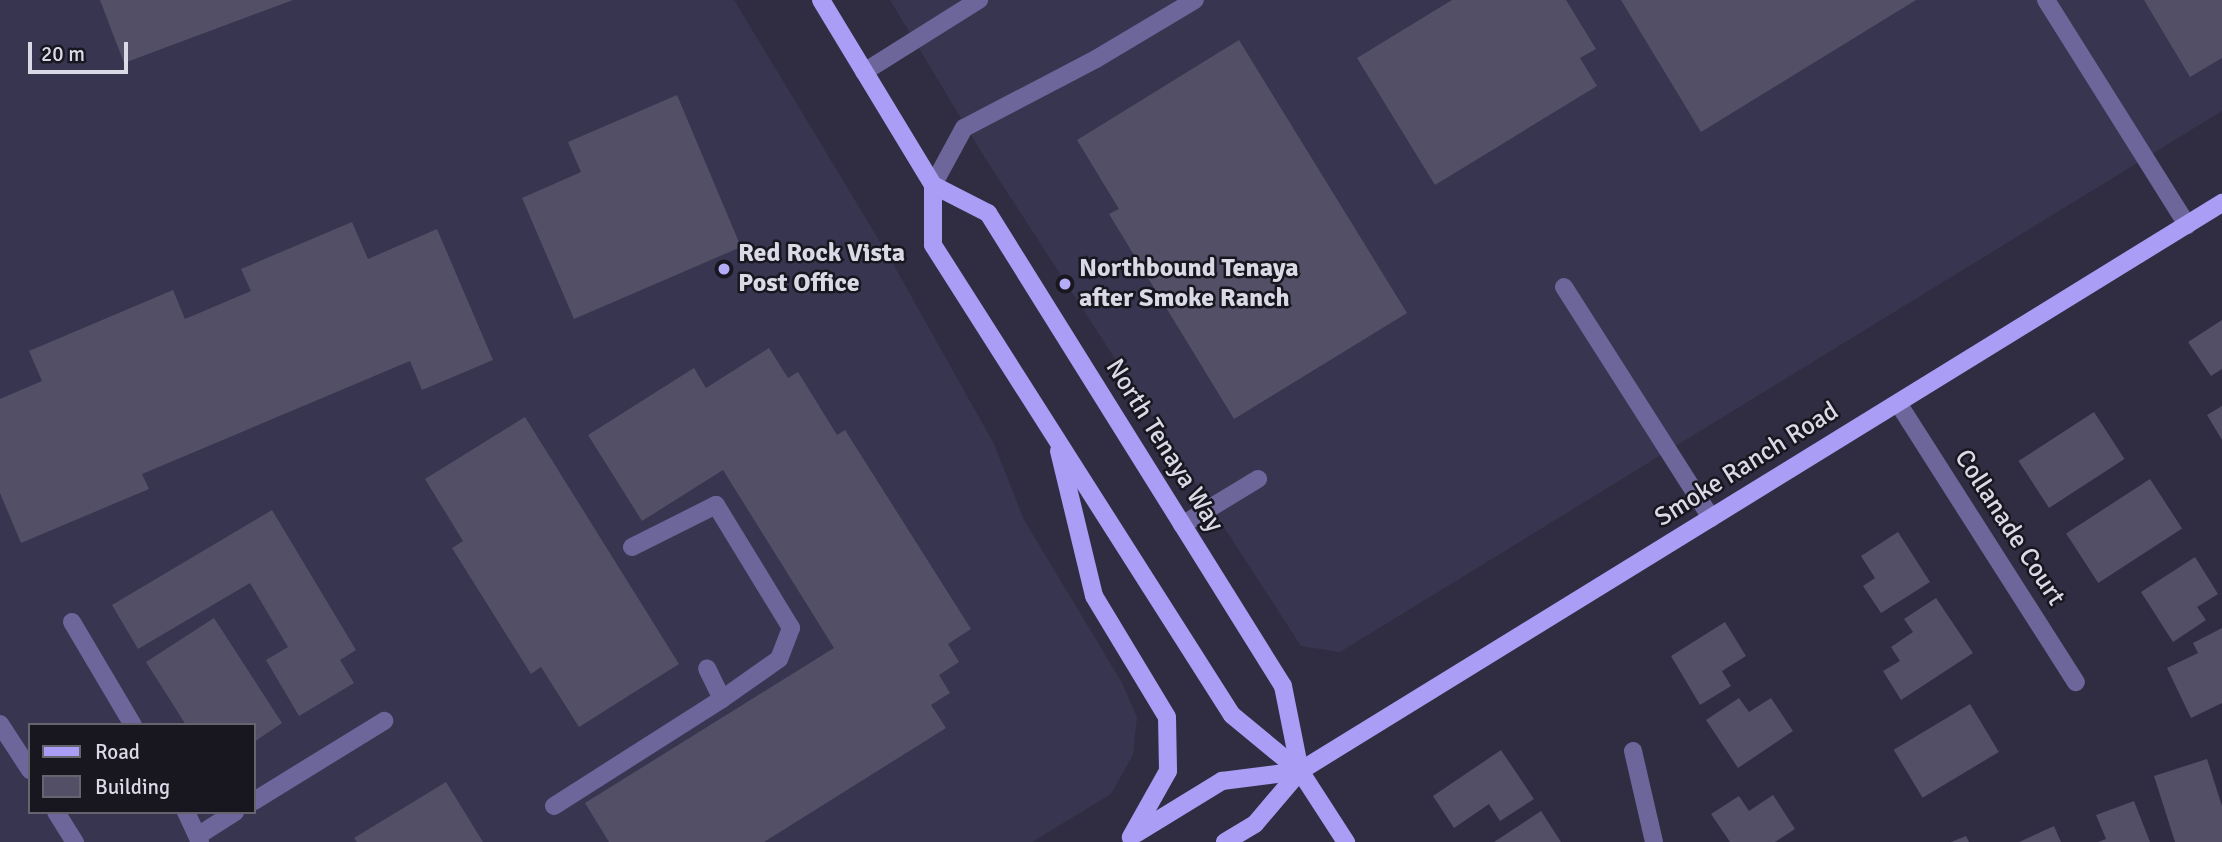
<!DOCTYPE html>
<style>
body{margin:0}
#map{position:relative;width:2222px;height:842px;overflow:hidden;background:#302d42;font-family:Signika,sans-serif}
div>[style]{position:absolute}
.built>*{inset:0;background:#383550}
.building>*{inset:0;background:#524f66;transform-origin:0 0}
.minor>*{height:18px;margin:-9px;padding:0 9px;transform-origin:9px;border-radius:9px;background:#6d669b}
.major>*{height:18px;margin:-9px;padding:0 9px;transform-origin:9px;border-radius:9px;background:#a99df5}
.dots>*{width:19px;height:19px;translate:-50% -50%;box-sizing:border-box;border:4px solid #181720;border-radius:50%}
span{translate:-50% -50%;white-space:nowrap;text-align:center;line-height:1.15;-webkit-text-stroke:5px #181720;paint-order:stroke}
.poi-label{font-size:26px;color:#dad9e6;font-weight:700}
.left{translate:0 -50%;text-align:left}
.street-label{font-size:26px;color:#dad9e6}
.legend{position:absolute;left:28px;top:723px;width:228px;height:91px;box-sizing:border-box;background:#181720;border:2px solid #66656f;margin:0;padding:9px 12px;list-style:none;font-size:21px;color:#dad9e6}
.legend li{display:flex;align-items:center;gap:14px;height:35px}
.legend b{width:35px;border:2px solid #66656f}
.scale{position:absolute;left:28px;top:42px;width:100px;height:32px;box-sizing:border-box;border:4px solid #dad9e6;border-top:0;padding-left:9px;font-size:21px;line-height:24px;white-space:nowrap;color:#dad9e6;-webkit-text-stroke:5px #181720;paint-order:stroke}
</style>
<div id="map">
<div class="built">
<div style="clip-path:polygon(evenodd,0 0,734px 0,888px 255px,994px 444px,1024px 520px,1121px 681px,1137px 717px,1133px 755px,1111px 794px,1032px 842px,0 842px,0 0,30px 725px,254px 725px,254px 812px,30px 812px,30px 725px)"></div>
<div style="clip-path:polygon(890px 0,2222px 0,2222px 111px,1340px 652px,1301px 646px,985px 158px)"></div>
</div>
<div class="building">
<div style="clip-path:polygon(100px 0,293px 0,124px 63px)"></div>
<div style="clip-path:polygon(1452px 0,1566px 0,1596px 49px,1580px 58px,1597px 86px,1435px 185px,1357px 58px)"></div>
<div style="clip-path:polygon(1621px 0,1916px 0,1701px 132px)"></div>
<div style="clip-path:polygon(2144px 0,2222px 0,2222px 58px,2190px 77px)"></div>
<div style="clip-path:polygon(1239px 40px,1407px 313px,1234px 419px,1109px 214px,1119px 209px,1077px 140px)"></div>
<div style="clip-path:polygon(677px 95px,741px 247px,574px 319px,522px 198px,581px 172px,568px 142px)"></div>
<div style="clip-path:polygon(352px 222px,368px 259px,437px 229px,493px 360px,422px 390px,410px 361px,142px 474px,149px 489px,21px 543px,0 493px,0 399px,42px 381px,29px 351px,173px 290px,185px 319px,251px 291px,241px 269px)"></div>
<div style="clip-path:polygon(2222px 320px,2222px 369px,2211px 376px,2188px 342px)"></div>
<div style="clip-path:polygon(769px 348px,788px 378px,798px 372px,837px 435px,845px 430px,971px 629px,948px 644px,959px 662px,939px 675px,950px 693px,931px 705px,946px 728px,764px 842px,609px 842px,585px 803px,834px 648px,723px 470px,642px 521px,588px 435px,694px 368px,706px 388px)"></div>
<div style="clip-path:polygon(2222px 406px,2222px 440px,2207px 415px)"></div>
<div style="left:2094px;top:412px;width:56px;height:90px;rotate:57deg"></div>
<div style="clip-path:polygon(525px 417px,679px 664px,579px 727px,541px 667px,531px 674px,452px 548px,463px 541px,425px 479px)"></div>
<div style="left:2150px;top:479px;width:59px;height:100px;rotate:57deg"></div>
<div style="clip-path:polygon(272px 510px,356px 650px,340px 660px,354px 683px,299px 716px,266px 660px,288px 647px,250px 583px,138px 649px,112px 605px)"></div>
<div style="clip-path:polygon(1898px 532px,1930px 582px,1881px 613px,1863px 586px,1875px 578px,1861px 556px)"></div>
<div style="clip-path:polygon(2195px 557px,2218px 594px,2197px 607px,2206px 620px,2173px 642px,2141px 592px)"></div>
<div style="clip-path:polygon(1936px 598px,1973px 653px,1901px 700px,1883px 671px,1900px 661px,1891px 647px,1913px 632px,1904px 619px)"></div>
<div style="clip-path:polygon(214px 618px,282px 723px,254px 742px,254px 725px,186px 725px,146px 662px)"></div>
<div style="clip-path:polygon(1725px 622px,1746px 656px,1722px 671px,1731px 686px,1700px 705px,1671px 656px)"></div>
<div style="clip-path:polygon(2222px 628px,2222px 703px,2191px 718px,2167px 668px,2198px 653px,2193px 643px)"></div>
<div style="clip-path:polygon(1739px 698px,1749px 712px,1771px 698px,1793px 731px,1738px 768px,1706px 720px)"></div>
<div style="left:1970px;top:704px;width:56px;height:89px;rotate:59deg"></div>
<div style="clip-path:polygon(1501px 750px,1534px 799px,1500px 821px,1489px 804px,1454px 828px,1433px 796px)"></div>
<div style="clip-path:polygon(2207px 759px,2222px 806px,2222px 842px,2175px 842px,2154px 776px)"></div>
<div style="clip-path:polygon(446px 782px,483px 842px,357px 842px,354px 838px)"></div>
<div style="clip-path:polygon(1773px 795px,1795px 829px,1775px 842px,1730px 842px,1711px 814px,1739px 796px,1749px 811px)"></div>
<div style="clip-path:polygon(2134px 801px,2150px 842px,2098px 842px,2106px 839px,2096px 815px)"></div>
<div style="clip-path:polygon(1541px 811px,1561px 842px,1494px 842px)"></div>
<div style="clip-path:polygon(2054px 826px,2061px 842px,2019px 842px)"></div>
<div style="clip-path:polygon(1966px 836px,1969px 842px,1951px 842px)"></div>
</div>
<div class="minor">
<div style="left:2046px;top:0;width:266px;rotate:57.9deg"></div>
<div style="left:864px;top:72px;width:136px;rotate:-32.1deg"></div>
<div style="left:933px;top:185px;width:65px;rotate:-61.5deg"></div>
<div style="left:964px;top:128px;width:149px;rotate:-27.6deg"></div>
<div style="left:1096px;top:59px;width:115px;rotate:-30.8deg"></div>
<div style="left:1564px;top:287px;width:274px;rotate:57.5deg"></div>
<div style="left:1898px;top:403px;width:331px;rotate:57.5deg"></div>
<div style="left:1182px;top:525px;width:89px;rotate:-31.2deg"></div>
<div style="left:632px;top:547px;width:94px;rotate:-26.6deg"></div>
<div style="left:716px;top:505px;width:144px;rotate:58.6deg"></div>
<div style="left:791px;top:628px;width:33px;rotate:111deg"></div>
<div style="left:779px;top:659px;width:70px;rotate:144.9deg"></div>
<div style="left:72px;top:622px;width:120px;rotate:59.4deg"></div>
<div style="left:0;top:724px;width:55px;rotate:56.9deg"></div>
<div style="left:1633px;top:751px;width:93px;rotate:77deg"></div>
<div style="left:254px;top:801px;width:153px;rotate:-31.6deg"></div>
<div style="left:554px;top:806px;width:199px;rotate:-32.5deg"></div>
<div style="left:722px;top:699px;width:34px;rotate:-116deg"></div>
<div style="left:56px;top:812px;width:36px;rotate:58deg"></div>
<div style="left:186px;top:812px;width:33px;rotate:65deg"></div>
<div style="left:199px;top:835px;width:43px;rotate:-32.6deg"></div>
</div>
<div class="major">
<div style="left:821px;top:0;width:216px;rotate:58.8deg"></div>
<div style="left:933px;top:185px;width:60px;rotate:90deg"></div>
<div style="left:933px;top:245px;width:557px;rotate:57.54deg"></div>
<div style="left:1232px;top:715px;width:88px;rotate:39.5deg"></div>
<div style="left:1300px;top:771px;width:85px;rotate:57.1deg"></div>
<div style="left:933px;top:185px;width:62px;rotate:27deg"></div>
<div style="left:988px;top:213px;width:557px;rotate:58.05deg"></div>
<div style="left:1283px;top:686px;width:87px;rotate:78.7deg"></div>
<div style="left:1059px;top:451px;width:149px;rotate:76.4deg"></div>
<div style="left:1094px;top:596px;width:141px;rotate:58.9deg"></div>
<div style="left:1167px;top:717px;width:54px;rotate:88.9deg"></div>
<div style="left:1168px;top:771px;width:76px;rotate:119.3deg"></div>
<div style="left:1137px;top:833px;width:100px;rotate:-31.5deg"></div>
<div style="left:1222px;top:781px;width:79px;rotate:-7.3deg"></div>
<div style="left:1225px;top:842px;width:35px;rotate:-31deg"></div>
<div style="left:1255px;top:824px;width:70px;rotate:-49.7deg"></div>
<div style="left:1300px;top:771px;width:1083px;rotate:-31.64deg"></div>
</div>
<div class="dots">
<div style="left:724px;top:269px;background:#b5acf8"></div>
<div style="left:1065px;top:284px;background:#b5acf8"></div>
</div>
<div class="poi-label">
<span class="left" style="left:738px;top:269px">Red Rock Vista<br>Post Office</span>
<span class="left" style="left:1079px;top:284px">Northbound Tenaya<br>after Smoke Ranch</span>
</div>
<div class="street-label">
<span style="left:1164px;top:446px;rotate:58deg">North Tenaya Way</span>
<span style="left:1747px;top:465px;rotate:-32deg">Smoke Ranch Road</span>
<span style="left:2009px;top:528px;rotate:57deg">Collanade Court</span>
</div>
<ul class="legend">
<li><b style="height:9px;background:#a99df5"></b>Road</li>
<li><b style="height:19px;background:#524f66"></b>Building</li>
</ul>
<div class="scale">20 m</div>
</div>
